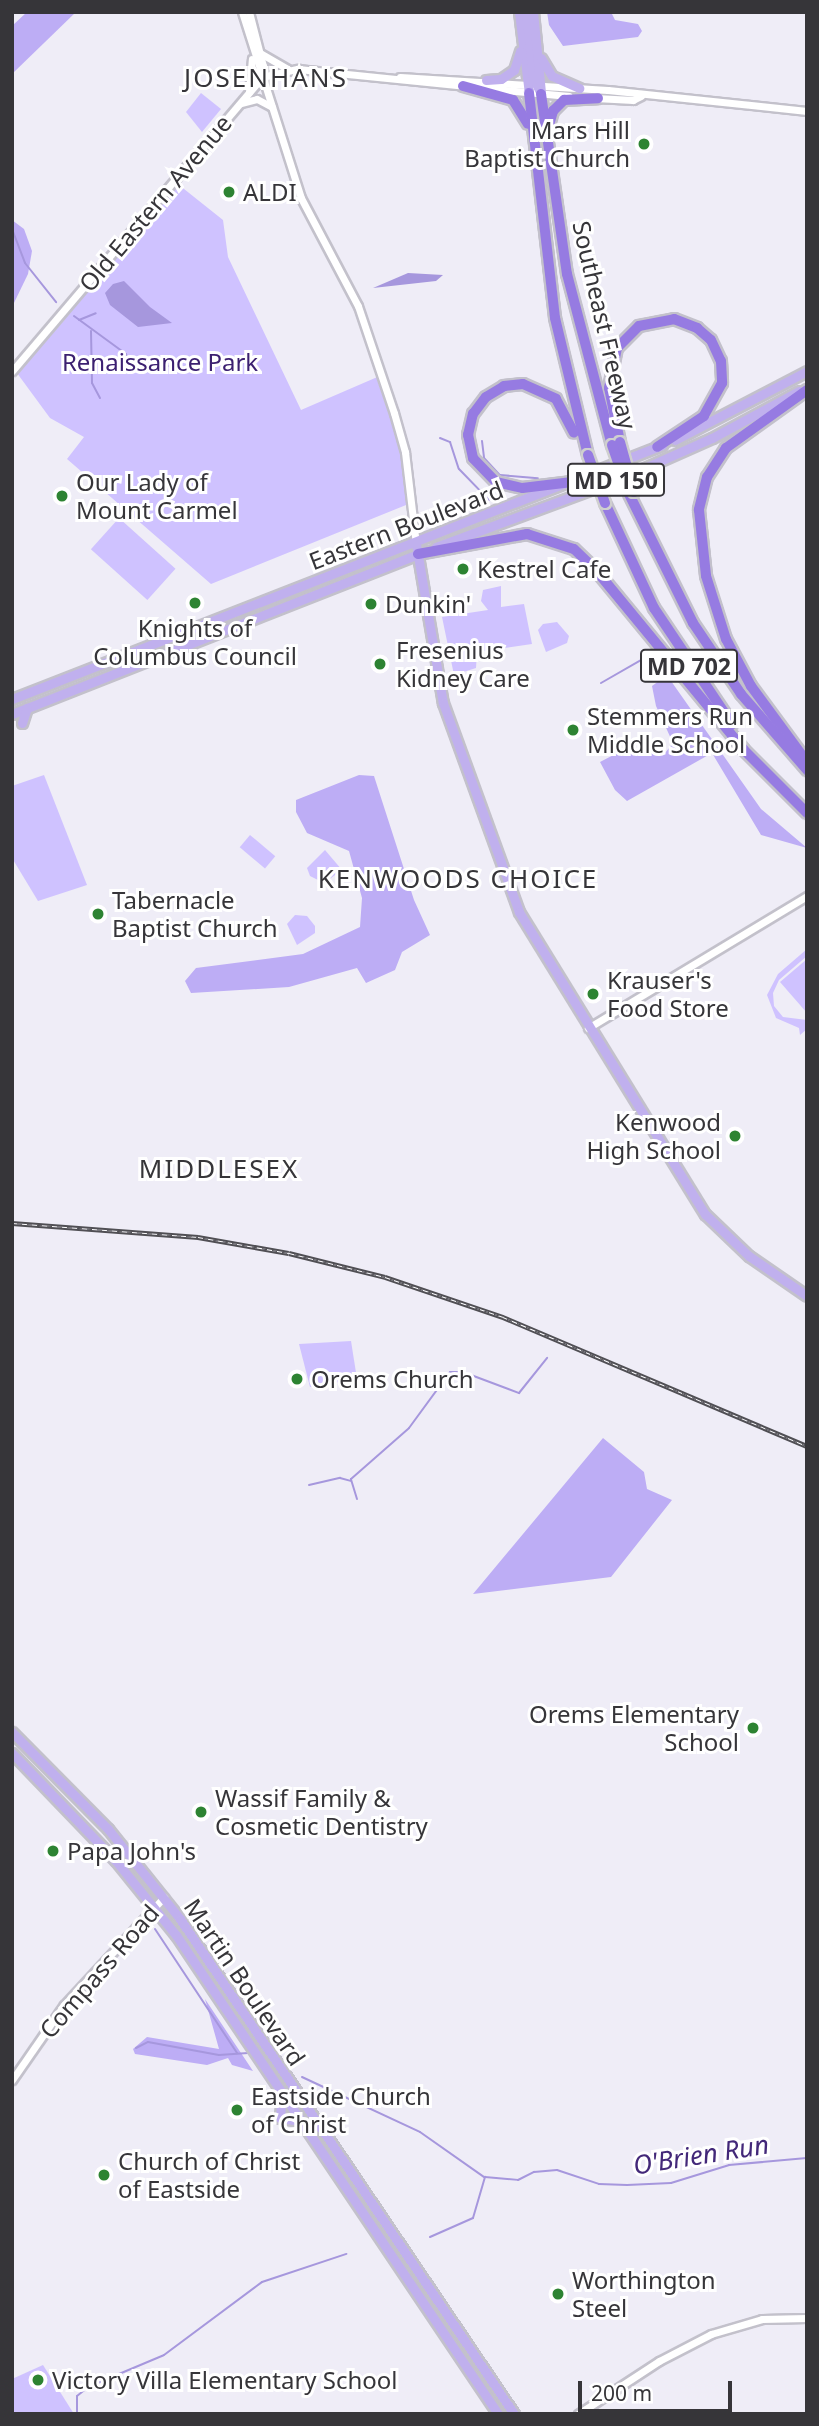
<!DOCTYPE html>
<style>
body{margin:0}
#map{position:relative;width:819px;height:2426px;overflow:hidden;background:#efedf7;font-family:"Noto Sans",sans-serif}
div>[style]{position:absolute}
.green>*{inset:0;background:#cfc2ff;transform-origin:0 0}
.forest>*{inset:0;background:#bdadf5}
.water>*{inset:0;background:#a697dd}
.stream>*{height:2px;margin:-1px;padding:0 1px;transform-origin:1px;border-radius:1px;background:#a697dd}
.roads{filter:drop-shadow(2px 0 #c3c1cb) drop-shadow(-2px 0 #c3c1cb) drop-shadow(0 2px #c3c1cb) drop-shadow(0 -2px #c3c1cb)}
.minor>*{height:7px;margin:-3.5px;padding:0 3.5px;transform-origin:3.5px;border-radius:3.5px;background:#fff}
.major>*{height:9px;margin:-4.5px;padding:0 4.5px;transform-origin:4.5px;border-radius:4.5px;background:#c0b0ee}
.highway>*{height:10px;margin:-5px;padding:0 5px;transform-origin:5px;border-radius:5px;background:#967be2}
.rail>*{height:4.5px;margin-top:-2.25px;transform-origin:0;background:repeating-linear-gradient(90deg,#fff 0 5px,#504f54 0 10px);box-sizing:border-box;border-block:2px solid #504f54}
.bridges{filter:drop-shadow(2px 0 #cfcfcf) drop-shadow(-2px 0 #cfcfcf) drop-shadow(0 2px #cfcfcf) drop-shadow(0 -2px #cfcfcf)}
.highway-bridge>*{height:10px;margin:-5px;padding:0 5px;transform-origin:5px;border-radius:5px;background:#967be2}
.dots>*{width:19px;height:19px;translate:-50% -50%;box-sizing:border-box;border:4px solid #fff;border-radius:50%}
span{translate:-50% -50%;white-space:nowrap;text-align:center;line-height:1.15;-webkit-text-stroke:6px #fff;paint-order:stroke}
.shield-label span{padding:2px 5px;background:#fff;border:2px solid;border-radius:5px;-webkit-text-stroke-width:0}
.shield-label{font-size:23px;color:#363539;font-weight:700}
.poi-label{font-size:24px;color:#363539}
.right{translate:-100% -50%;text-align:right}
.left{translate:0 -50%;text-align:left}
.street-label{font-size:24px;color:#363539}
.park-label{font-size:24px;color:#3c2071}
.neighbourhood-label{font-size:26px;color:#363539;letter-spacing:2px}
.water-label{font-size:26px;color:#432879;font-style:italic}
.frame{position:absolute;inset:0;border:14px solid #363539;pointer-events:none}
.scale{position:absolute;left:578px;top:2381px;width:154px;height:32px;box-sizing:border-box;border:4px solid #363539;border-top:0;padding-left:9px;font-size:21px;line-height:24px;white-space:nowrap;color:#363539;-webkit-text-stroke:5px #fff;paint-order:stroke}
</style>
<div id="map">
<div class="green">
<div style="clip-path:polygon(201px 93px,221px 109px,202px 132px,186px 112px)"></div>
<div style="clip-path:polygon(174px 181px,223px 220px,228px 257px,301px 410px,382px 375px,399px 427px,411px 503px,211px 584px,67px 459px,84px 437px,50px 418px,14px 369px)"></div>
<div style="left:119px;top:518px;width:76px;height:42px;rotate:42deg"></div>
<div style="clip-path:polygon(501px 586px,501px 607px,524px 604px,532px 644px,477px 652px,476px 668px,454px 675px,442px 617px,488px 610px,481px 601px,483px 590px)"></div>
<div style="clip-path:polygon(557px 622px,569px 636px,567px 643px,546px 652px,538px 630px,543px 624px)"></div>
<div style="clip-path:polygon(44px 775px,87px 885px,38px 901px,12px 858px,12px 786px)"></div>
<div style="left:250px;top:835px;width:33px;height:16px;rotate:40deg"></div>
<div style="clip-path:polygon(325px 850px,342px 870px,324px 883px,310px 876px,307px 868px)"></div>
<div style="clip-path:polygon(295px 915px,307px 916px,315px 926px,315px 933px,297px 945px,287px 924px)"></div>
<div style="clip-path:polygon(807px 949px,807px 956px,779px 980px,773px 993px,774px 1006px,783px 1017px,807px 1020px,807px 1029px,800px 1035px,799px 1028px,776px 1018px,767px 995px,778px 974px)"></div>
<div style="clip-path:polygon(807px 959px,807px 1013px,780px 982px)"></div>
<div style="clip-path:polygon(351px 1341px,357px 1379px,310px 1387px,299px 1344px)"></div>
<div style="clip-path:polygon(43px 2365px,74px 2414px,12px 2414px,12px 2379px)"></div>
</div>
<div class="forest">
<div style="clip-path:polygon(27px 12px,76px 12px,12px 74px,12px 26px)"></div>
<div style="clip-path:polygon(547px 12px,611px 12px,615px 20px,638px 24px,642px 31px,638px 37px,563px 46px,549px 25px)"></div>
<div style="clip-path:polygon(12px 220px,24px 229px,32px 251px,28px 274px,12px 307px)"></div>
<div style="clip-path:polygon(663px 678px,671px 681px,761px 809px,807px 848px,761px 835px,712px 753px,627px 801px,615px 790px,600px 762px,623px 750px,665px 753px,673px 743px,656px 706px,652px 686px)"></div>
<div style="clip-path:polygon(359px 775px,374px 776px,414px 900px,430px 935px,402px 952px,395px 970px,366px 983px,357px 968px,289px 987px,191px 993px,185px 981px,196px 968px,303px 954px,360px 927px,362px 898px,349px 851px,307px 833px,296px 812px,296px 800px)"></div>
<div style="clip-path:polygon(603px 1438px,644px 1472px,647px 1489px,672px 1500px,611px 1577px,473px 1594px)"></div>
<div style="clip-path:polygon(205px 1999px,253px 2071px,232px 2065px,228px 2058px,207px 2065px,135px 2054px,133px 2049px,147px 2037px,219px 2049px)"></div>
</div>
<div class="water">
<div style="clip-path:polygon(408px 273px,443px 275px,436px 281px,373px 288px)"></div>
<div style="clip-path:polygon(124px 281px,150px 307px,172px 323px,138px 327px,110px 305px,105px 293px,113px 284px)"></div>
</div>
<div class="stream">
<div style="left:12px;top:229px;width:36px;rotate:69deg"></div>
<div style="left:25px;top:263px;width:50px;rotate:51.5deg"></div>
<div style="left:74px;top:316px;width:64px;rotate:36.2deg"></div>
<div style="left:126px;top:354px;width:9px;rotate:69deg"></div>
<div style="left:129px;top:362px;width:15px;rotate:-8deg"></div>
<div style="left:144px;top:360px;width:45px;rotate:14deg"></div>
<div style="left:79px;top:320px;width:18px;rotate:-22deg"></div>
<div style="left:91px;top:331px;width:52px;rotate:88.9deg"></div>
<div style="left:92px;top:383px;width:17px;rotate:62deg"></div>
<div style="left:440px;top:438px;width:11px;rotate:22deg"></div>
<div style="left:450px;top:442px;width:28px;rotate:72deg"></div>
<div style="left:459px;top:469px;width:43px;rotate:45.9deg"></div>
<div style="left:482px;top:441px;width:17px;rotate:83deg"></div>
<div style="left:484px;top:458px;width:23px;rotate:47deg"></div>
<div style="left:500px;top:475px;width:38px;rotate:5deg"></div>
<div style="left:601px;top:683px;width:46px;rotate:-29.9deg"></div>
<div style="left:309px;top:1485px;width:32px;rotate:-13deg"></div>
<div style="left:340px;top:1478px;width:11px;rotate:15deg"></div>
<div style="left:357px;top:1499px;width:21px;rotate:-107deg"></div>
<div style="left:351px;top:1479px;width:77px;rotate:-41.3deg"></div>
<div style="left:409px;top:1428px;width:69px;rotate:-53.8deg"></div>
<div style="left:450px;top:1372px;width:13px"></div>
<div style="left:463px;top:1372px;width:60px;rotate:20.6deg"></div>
<div style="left:519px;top:1393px;width:45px;rotate:-51.3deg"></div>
<div style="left:155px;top:1929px;width:149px;rotate:56.5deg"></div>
<div style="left:136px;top:2048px;width:13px;rotate:-27deg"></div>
<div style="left:148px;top:2042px;width:72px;rotate:10.4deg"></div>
<div style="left:219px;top:2055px;width:29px;rotate:-4deg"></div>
<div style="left:302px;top:2077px;width:130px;rotate:25deg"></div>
<div style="left:420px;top:2132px;width:78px;rotate:35.1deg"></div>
<div style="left:430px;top:2237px;width:47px;rotate:-23.8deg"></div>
<div style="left:473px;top:2218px;width:43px;rotate:-73.7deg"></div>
<div style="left:485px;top:2177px;width:33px;rotate:5deg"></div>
<div style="left:518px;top:2180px;width:18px;rotate:-27deg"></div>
<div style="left:534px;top:2172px;width:23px;rotate:-5deg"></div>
<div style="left:557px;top:2170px;width:44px;rotate:18.4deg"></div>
<div style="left:599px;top:2184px;width:28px;rotate:2deg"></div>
<div style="left:627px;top:2185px;width:44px;rotate:-2.6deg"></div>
<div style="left:671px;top:2183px;width:61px;rotate:-17.2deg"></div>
<div style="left:729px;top:2165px;width:78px;rotate:-5.1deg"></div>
<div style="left:77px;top:2414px;width:18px;rotate:-90deg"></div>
<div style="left:77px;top:2396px;width:14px;rotate:-39deg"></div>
<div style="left:88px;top:2387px;width:82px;rotate:-22.8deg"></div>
<div style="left:164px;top:2355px;width:122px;rotate:-36.7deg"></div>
<div style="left:262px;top:2282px;width:89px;rotate:-18.4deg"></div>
</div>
<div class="roads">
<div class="minor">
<div style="left:242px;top:12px;width:195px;rotate:72.4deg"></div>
<div style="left:301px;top:198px;width:122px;rotate:62.2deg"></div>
<div style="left:358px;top:306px;width:113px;rotate:71.4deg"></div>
<div style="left:394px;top:413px;width:41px;rotate:74.2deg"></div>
<div style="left:405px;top:452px;width:93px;rotate:83.2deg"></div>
<div style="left:249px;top:12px;width:56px;rotate:75.5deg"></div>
<div style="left:263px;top:66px;width:11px;rotate:95deg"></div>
<div style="left:260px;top:53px;width:32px;rotate:30deg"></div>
<div style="left:400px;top:77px;width:208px;rotate:3.6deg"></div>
<div style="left:608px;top:90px;width:200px;rotate:6deg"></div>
<div style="left:483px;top:88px;width:86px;rotate:5.3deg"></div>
<div style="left:249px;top:92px;width:33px;rotate:-85deg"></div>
<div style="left:595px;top:98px;width:38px;rotate:3deg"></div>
<div style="left:633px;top:100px;width:9px;rotate:-27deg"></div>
<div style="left:241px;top:103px;width:16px;rotate:-14deg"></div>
<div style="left:257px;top:99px;width:17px;rotate:28deg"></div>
<div style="left:12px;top:371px;width:386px;rotate:-49.6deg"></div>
<div style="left:262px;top:77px;width:37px;rotate:-13deg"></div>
<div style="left:298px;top:69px;width:167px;rotate:5.8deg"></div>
<div style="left:588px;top:1028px;width:256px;rotate:-31.1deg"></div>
<div style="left:12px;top:2080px;width:91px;rotate:-55.3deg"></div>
<div style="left:64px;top:2005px;width:147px;rotate:-47.2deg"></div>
<div style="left:578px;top:2414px;width:97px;rotate:-33.2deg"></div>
<div style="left:659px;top:2361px;width:59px;rotate:-27.4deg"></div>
<div style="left:711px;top:2334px;width:53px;rotate:-16.4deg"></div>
<div style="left:762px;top:2319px;width:45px;rotate:-1.3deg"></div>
</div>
<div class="major">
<div style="left:519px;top:12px;width:82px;rotate:83deg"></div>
<div style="left:526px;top:12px;width:66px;rotate:83.9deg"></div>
<div style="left:533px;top:78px;width:18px;rotate:63deg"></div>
<div style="left:533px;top:12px;width:80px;rotate:84.3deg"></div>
<div style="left:541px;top:58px;width:21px;rotate:59deg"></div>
<div style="left:552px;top:76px;width:30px;rotate:24deg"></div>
<div style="left:486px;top:80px;width:15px;rotate:-4deg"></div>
<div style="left:501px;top:79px;width:16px;rotate:-35deg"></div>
<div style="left:514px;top:70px;width:20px;rotate:-72deg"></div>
<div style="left:675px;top:440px;width:149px;rotate:-27.6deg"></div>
<div style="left:416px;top:544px;width:161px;rotate:80.4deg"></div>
<div style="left:443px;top:703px;width:222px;rotate:70deg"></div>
<div style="left:519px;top:912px;width:355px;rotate:58.4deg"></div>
<div style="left:705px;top:1214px;width:61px;rotate:43.7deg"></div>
<div style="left:749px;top:1256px;width:70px;rotate:34.6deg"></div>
<div style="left:436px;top:547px;width:198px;rotate:-20.4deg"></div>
<div style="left:622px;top:478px;width:98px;rotate:-24deg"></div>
<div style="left:712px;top:438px;width:99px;rotate:-28.4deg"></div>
<div style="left:12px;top:699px;width:698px;rotate:-21.34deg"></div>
<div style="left:12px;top:714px;width:442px;rotate:-21.5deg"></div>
<div style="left:22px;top:723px;width:16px;rotate:-72deg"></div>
<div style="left:12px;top:1732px;width:136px;rotate:45.3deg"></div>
<div style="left:108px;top:1829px;width:115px;rotate:51.3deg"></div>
<div style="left:180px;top:1919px;width:597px;rotate:55.99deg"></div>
<div style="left:12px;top:1753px;width:150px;rotate:46.1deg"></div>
<div style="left:116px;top:1861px;width:95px;rotate:51deg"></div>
<div style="left:176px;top:1935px;width:577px;rotate:56.09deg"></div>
<div style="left:282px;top:2094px;width:24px;rotate:95deg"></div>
<div style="left:280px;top:2118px;width:21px;rotate:8deg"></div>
</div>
<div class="highway">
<div style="left:463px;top:86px;width:52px;rotate:15.6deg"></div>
<div style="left:513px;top:100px;width:28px;rotate:58deg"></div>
<div style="left:529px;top:93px;width:226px;rotate:83.4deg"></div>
<div style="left:555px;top:318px;width:141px;rotate:76.5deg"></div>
<div style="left:541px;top:94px;width:182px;rotate:81.8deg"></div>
<div style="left:567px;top:274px;width:177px;rotate:75.3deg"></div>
<div style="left:549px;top:125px;width:15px;rotate:-74deg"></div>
<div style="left:553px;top:111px;width:16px;rotate:-45deg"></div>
<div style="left:564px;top:100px;width:34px;rotate:-3deg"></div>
<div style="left:807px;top:390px;width:100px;rotate:144.4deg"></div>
<div style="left:726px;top:448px;width:35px;rotate:123deg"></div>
<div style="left:707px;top:477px;width:34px;rotate:104deg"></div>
<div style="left:699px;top:510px;width:66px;rotate:83.9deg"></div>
<div style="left:706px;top:576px;width:66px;rotate:72.4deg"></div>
<div style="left:726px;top:639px;width:53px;rotate:62deg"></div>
<div style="left:751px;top:686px;width:94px;rotate:53.6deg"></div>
<div style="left:620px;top:442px;width:55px;rotate:-101.5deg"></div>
<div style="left:609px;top:388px;width:41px;rotate:-78.7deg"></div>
<div style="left:617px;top:348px;width:31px;rotate:-45deg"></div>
<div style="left:639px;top:326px;width:36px;rotate:-11deg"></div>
<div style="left:674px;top:319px;width:25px;rotate:21deg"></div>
<div style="left:697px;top:328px;width:18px;rotate:41deg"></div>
<div style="left:711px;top:340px;width:23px;rotate:65deg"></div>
<div style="left:721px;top:361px;width:22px;rotate:87deg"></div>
<div style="left:722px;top:383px;width:38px;rotate:119deg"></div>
<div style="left:704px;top:416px;width:56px;rotate:146.6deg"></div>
<div style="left:572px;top:482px;width:50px;rotate:173.2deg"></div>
<div style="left:522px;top:488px;width:27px;rotate:-167deg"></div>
<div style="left:496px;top:482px;width:33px;rotate:-134deg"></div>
<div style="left:473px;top:458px;width:24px;rotate:-102deg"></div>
<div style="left:468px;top:435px;width:22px;rotate:-77deg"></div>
<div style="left:473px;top:414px;width:21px;rotate:-53deg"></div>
<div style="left:486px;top:397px;width:21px;rotate:-31deg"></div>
<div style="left:504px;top:386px;width:19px;rotate:-6deg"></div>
<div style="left:523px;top:384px;width:36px;rotate:24deg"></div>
<div style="left:556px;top:399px;width:38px;rotate:62deg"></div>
<div style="left:629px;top:494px;width:144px;rotate:63.6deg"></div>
<div style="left:693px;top:623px;width:86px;rotate:55.9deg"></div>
<div style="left:741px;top:694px;width:101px;rotate:49deg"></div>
<div style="left:605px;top:503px;width:116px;rotate:65deg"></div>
<div style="left:654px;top:608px;width:140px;rotate:56.1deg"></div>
<div style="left:418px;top:554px;width:111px;rotate:-10.4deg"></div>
<div style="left:527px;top:534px;width:49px;rotate:17.7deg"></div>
<div style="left:574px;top:549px;width:29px;rotate:44deg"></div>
<div style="left:595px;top:569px;width:234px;rotate:50.5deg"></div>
<div style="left:744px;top:750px;width:89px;rotate:45deg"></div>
</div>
</div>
<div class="rail">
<div style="left:12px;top:1223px;width:187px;rotate:4.3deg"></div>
<div style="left:198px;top:1237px;width:92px;rotate:10deg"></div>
<div style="left:289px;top:1253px;width:99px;rotate:14deg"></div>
<div style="left:385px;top:1277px;width:125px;rotate:18.7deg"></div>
<div style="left:503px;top:1317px;width:330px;rotate:23deg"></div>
</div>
<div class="bridges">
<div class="highway-bridge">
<div style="left:620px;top:442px;width:52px;rotate:74.4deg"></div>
<div style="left:612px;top:445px;width:28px;rotate:71deg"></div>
<div style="left:588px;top:455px;width:51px;rotate:70.5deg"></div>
</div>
</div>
<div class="dots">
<div style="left:644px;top:144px;background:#2d8332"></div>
<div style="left:229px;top:192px;background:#2d8332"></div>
<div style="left:62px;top:496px;background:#2d8332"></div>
<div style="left:463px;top:569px;background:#2d8332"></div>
<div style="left:195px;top:603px;background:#2d8332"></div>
<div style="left:371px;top:604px;background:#2d8332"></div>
<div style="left:380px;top:664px;background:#2d8332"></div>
<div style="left:573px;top:730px;background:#2d8332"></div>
<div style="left:98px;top:914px;background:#2d8332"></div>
<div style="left:593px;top:994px;background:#2d8332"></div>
<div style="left:735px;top:1136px;background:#2d8332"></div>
<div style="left:297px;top:1379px;background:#2d8332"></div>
<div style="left:753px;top:1728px;background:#2d8332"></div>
<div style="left:201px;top:1812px;background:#2d8332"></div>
<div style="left:53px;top:1851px;background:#2d8332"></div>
<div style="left:237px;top:2110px;background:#2d8332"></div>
<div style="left:104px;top:2175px;background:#2d8332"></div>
<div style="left:558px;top:2294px;background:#2d8332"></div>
<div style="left:38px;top:2380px;background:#2d8332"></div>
</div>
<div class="shield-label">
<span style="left:616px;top:480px">MD 150</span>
<span style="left:689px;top:666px">MD 702</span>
</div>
<div class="poi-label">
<span class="right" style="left:630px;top:144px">Mars Hill<br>Baptist Church</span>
<span class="left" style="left:243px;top:192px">ALDI</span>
<span class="left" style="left:76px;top:496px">Our Lady of<br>Mount Carmel</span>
<span class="left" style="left:477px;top:569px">Kestrel Cafe</span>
<span class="left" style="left:385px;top:604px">Dunkin'</span>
<span style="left:195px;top:642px">Knights of<br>Columbus Council</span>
<span class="left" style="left:396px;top:664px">Fresenius<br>Kidney Care</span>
<span class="left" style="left:587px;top:730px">Stemmers Run<br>Middle School</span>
<span class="left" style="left:112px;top:914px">Tabernacle<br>Baptist Church</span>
<span class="left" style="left:607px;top:994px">Krauser's<br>Food Store</span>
<span class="right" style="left:721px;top:1136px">Kenwood<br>High School</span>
<span class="left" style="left:311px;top:1379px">Orems Church</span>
<span class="right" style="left:739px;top:1728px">Orems Elementary<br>School</span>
<span class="left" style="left:215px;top:1812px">Wassif Family &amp;<br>Cosmetic Dentistry</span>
<span class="left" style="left:67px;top:1851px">Papa John's</span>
<span class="left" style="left:251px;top:2110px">Eastside Church<br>of Christ</span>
<span class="left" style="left:118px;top:2175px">Church of Christ<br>of Eastside</span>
<span class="left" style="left:572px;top:2294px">Worthington<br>Steel</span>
<span class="left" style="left:52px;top:2380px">Victory Villa Elementary School</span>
</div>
<div class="street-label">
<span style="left:155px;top:203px;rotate:-50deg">Old Eastern Avenue</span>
<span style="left:605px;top:325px;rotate:77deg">Southeast Freeway</span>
<span style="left:406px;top:525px;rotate:-21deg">Eastern Boulevard</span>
<span style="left:99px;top:1971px;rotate:-49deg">Compass Road</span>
<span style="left:245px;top:1982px;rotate:56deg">Martin Boulevard</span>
</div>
<div class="park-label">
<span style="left:160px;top:362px">Renaissance Park</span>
</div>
<div class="neighbourhood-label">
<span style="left:266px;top:78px">JOSENHANS</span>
<span style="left:458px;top:879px">KENWOODS CHOICE</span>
<span style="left:219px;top:1169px">MIDDLESEX</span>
</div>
<div class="water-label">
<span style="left:701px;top:2155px;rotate:-9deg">O'Brien Run</span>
</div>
<div class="frame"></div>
<div class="scale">200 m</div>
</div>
